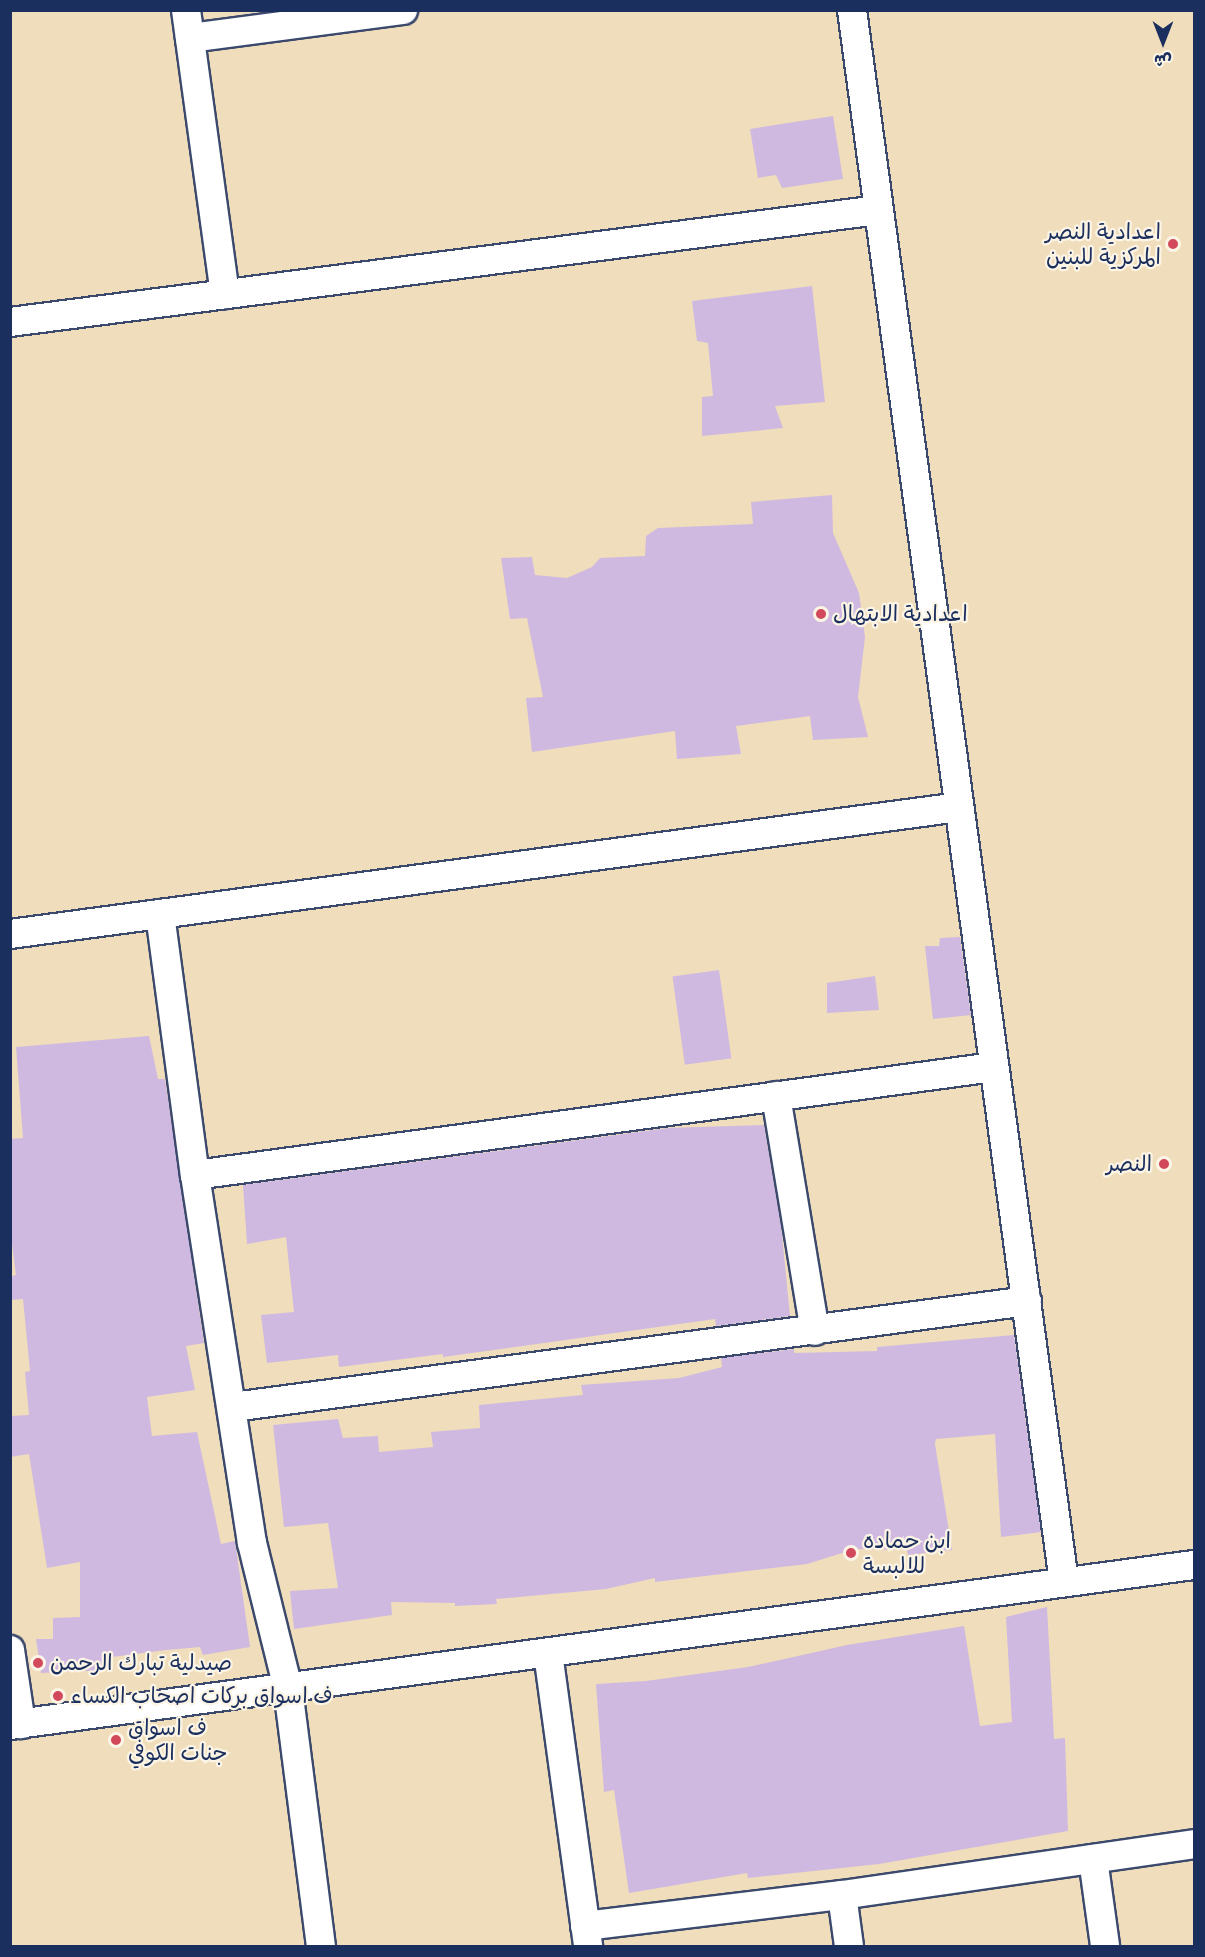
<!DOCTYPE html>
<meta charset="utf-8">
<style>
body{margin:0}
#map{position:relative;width:1205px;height:1957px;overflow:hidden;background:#f0ddbb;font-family:Sriracha,"Playpen Sans Arabic",sans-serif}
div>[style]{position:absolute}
.building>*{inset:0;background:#cfb9e1;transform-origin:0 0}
.roads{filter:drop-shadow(2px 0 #3b496c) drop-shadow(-2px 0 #3b496c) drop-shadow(0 2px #3b496c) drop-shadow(0 -2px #3b496c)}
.street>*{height:28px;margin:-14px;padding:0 14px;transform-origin:14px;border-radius:14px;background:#fff}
.dots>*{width:16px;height:16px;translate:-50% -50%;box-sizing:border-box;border:3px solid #fcf5e5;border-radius:50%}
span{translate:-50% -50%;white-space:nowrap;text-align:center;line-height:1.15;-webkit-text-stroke:4.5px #fcf5e5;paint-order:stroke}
.poi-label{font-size:22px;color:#1b2f5e}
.right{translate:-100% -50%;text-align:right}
.left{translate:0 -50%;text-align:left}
.frame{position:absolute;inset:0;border:12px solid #1b2f5e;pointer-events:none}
.north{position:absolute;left:1133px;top:12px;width:60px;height:60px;-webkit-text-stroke:4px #fcf5e5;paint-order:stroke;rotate:180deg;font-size:16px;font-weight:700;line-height:24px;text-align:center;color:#1b2f5e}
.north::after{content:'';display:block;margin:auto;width:21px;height:27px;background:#1b2f5e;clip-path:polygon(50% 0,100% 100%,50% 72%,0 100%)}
</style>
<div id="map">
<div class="building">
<div style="clip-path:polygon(833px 116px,843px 179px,782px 188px,776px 175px,758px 178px,750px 129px)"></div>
<div style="clip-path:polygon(812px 286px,825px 402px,775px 406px,783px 428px,702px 436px,702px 397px,713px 396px,708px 343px,697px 341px,692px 301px)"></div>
<div style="clip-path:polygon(832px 495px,833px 533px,859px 593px,865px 637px,858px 697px,868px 737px,813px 740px,810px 716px,736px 726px,741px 754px,677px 759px,675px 731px,532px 752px,526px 698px,543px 697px,527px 618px,510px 619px,501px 558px,532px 557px,535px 575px,567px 578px,592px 567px,600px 558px,645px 556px,646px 536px,658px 528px,753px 524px,751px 502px)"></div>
<div style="clip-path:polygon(960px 937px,971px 1015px,933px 1019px,925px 946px,939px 946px,940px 938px)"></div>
<div style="left:719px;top:970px;width:89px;height:47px;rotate:82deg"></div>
<div style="clip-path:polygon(875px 976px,879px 1010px,827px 1013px,827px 983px)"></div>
<div style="clip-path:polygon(149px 1036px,158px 1079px,165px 1079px,204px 1343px,186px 1346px,195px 1390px,147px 1397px,152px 1436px,197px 1432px,221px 1544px,235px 1541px,250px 1647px,203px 1655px,200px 1647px,166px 1650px,112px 1657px,111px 1670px,41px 1673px,36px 1639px,53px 1639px,53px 1618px,80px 1617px,80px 1562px,47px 1568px,29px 1454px,10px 1457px,11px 1416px,29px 1415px,25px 1372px,30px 1371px,23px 1299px,10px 1300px,10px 1277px,16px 1275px,10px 1229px,10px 1139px,23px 1138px,16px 1047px)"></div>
<div style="clip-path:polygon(764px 1125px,781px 1225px,790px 1316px,716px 1326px,715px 1319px,443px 1357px,443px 1354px,339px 1367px,338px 1355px,267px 1363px,261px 1315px,294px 1312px,286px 1237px,247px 1244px,243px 1185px,668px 1128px)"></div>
<div style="clip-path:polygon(1014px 1335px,1041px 1532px,1001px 1537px,995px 1434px,936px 1439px,935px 1444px,952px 1550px,908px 1555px,907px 1550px,855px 1549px,807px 1564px,655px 1582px,655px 1578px,606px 1589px,496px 1599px,497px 1604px,455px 1606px,455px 1603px,391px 1602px,392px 1615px,294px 1629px,290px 1591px,338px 1588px,328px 1523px,284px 1527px,273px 1425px,338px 1419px,343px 1438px,378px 1436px,379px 1452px,433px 1447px,431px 1432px,480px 1428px,479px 1405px,583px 1395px,581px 1385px,679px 1378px,722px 1367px,721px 1358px,794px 1349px,794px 1353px,877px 1351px,877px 1347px)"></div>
<div style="clip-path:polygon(1047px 1607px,1054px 1739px,1065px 1738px,1068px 1831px,879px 1864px,748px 1878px,747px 1873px,629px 1893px,614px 1790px,604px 1792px,596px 1684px,646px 1681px,748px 1667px,847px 1645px,964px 1626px,980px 1726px,1012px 1722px,1006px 1617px)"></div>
</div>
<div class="roads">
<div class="street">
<div style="left:186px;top:10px;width:287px;rotate:82.2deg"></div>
<div style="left:852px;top:10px;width:1586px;rotate:82.32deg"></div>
<div style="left:190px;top:38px;width:215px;rotate:-7.5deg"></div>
<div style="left:10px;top:322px;width:875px;rotate:-7.35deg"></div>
<div style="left:160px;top:914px;width:263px;rotate:82.4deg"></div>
<div style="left:195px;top:1175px;width:372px;rotate:81.2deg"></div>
<div style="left:252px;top:1543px;width:150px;rotate:76.1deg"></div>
<div style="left:288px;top:1689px;width:259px;rotate:82.7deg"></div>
<div style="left:10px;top:934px;width:957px;rotate:-7.62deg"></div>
<div style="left:776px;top:1096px;width:238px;rotate:80.6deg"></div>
<div style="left:195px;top:1175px;width:806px;rotate:-7.7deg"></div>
<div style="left:233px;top:1407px;width:801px;rotate:-7.6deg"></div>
<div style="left:10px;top:1650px;width:75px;rotate:81.5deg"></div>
<div style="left:548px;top:1653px;width:296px;rotate:82.2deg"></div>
<div style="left:10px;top:1725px;width:1195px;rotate:-7.7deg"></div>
<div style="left:1093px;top:1859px;width:88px;rotate:82.1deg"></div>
<div style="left:842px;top:1895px;width:51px;rotate:82.2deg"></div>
<div style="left:585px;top:1926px;width:259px;rotate:-6.9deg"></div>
<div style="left:842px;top:1895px;width:356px;rotate:-8.2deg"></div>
</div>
</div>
<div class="dots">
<div style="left:1173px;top:244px;background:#d1495b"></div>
<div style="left:821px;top:614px;background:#d1495b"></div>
<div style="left:1164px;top:1164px;background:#d1495b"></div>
<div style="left:851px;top:1553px;background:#d1495b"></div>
<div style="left:38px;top:1663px;background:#d1495b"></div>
<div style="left:58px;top:1696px;background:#d1495b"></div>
<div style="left:116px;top:1740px;background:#d1495b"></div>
</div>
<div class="poi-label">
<span class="right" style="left:1161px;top:244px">اعدادية النصر<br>المركزية للبنين</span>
<span class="left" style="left:833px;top:614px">اعدادية الابتهال</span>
<span class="right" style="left:1152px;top:1164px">النصر</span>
<span class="left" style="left:863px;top:1553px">ابن حماده<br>للالبسة</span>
<span class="left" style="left:50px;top:1663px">صيدلية تبارك الرحمن</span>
<span class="left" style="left:70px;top:1696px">ف اسواق بركات اصحاب الكساء</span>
<span class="left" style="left:128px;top:1740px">ف اسواق<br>جنات الكوفي</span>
</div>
<div class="frame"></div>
<div class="north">ش</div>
</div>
